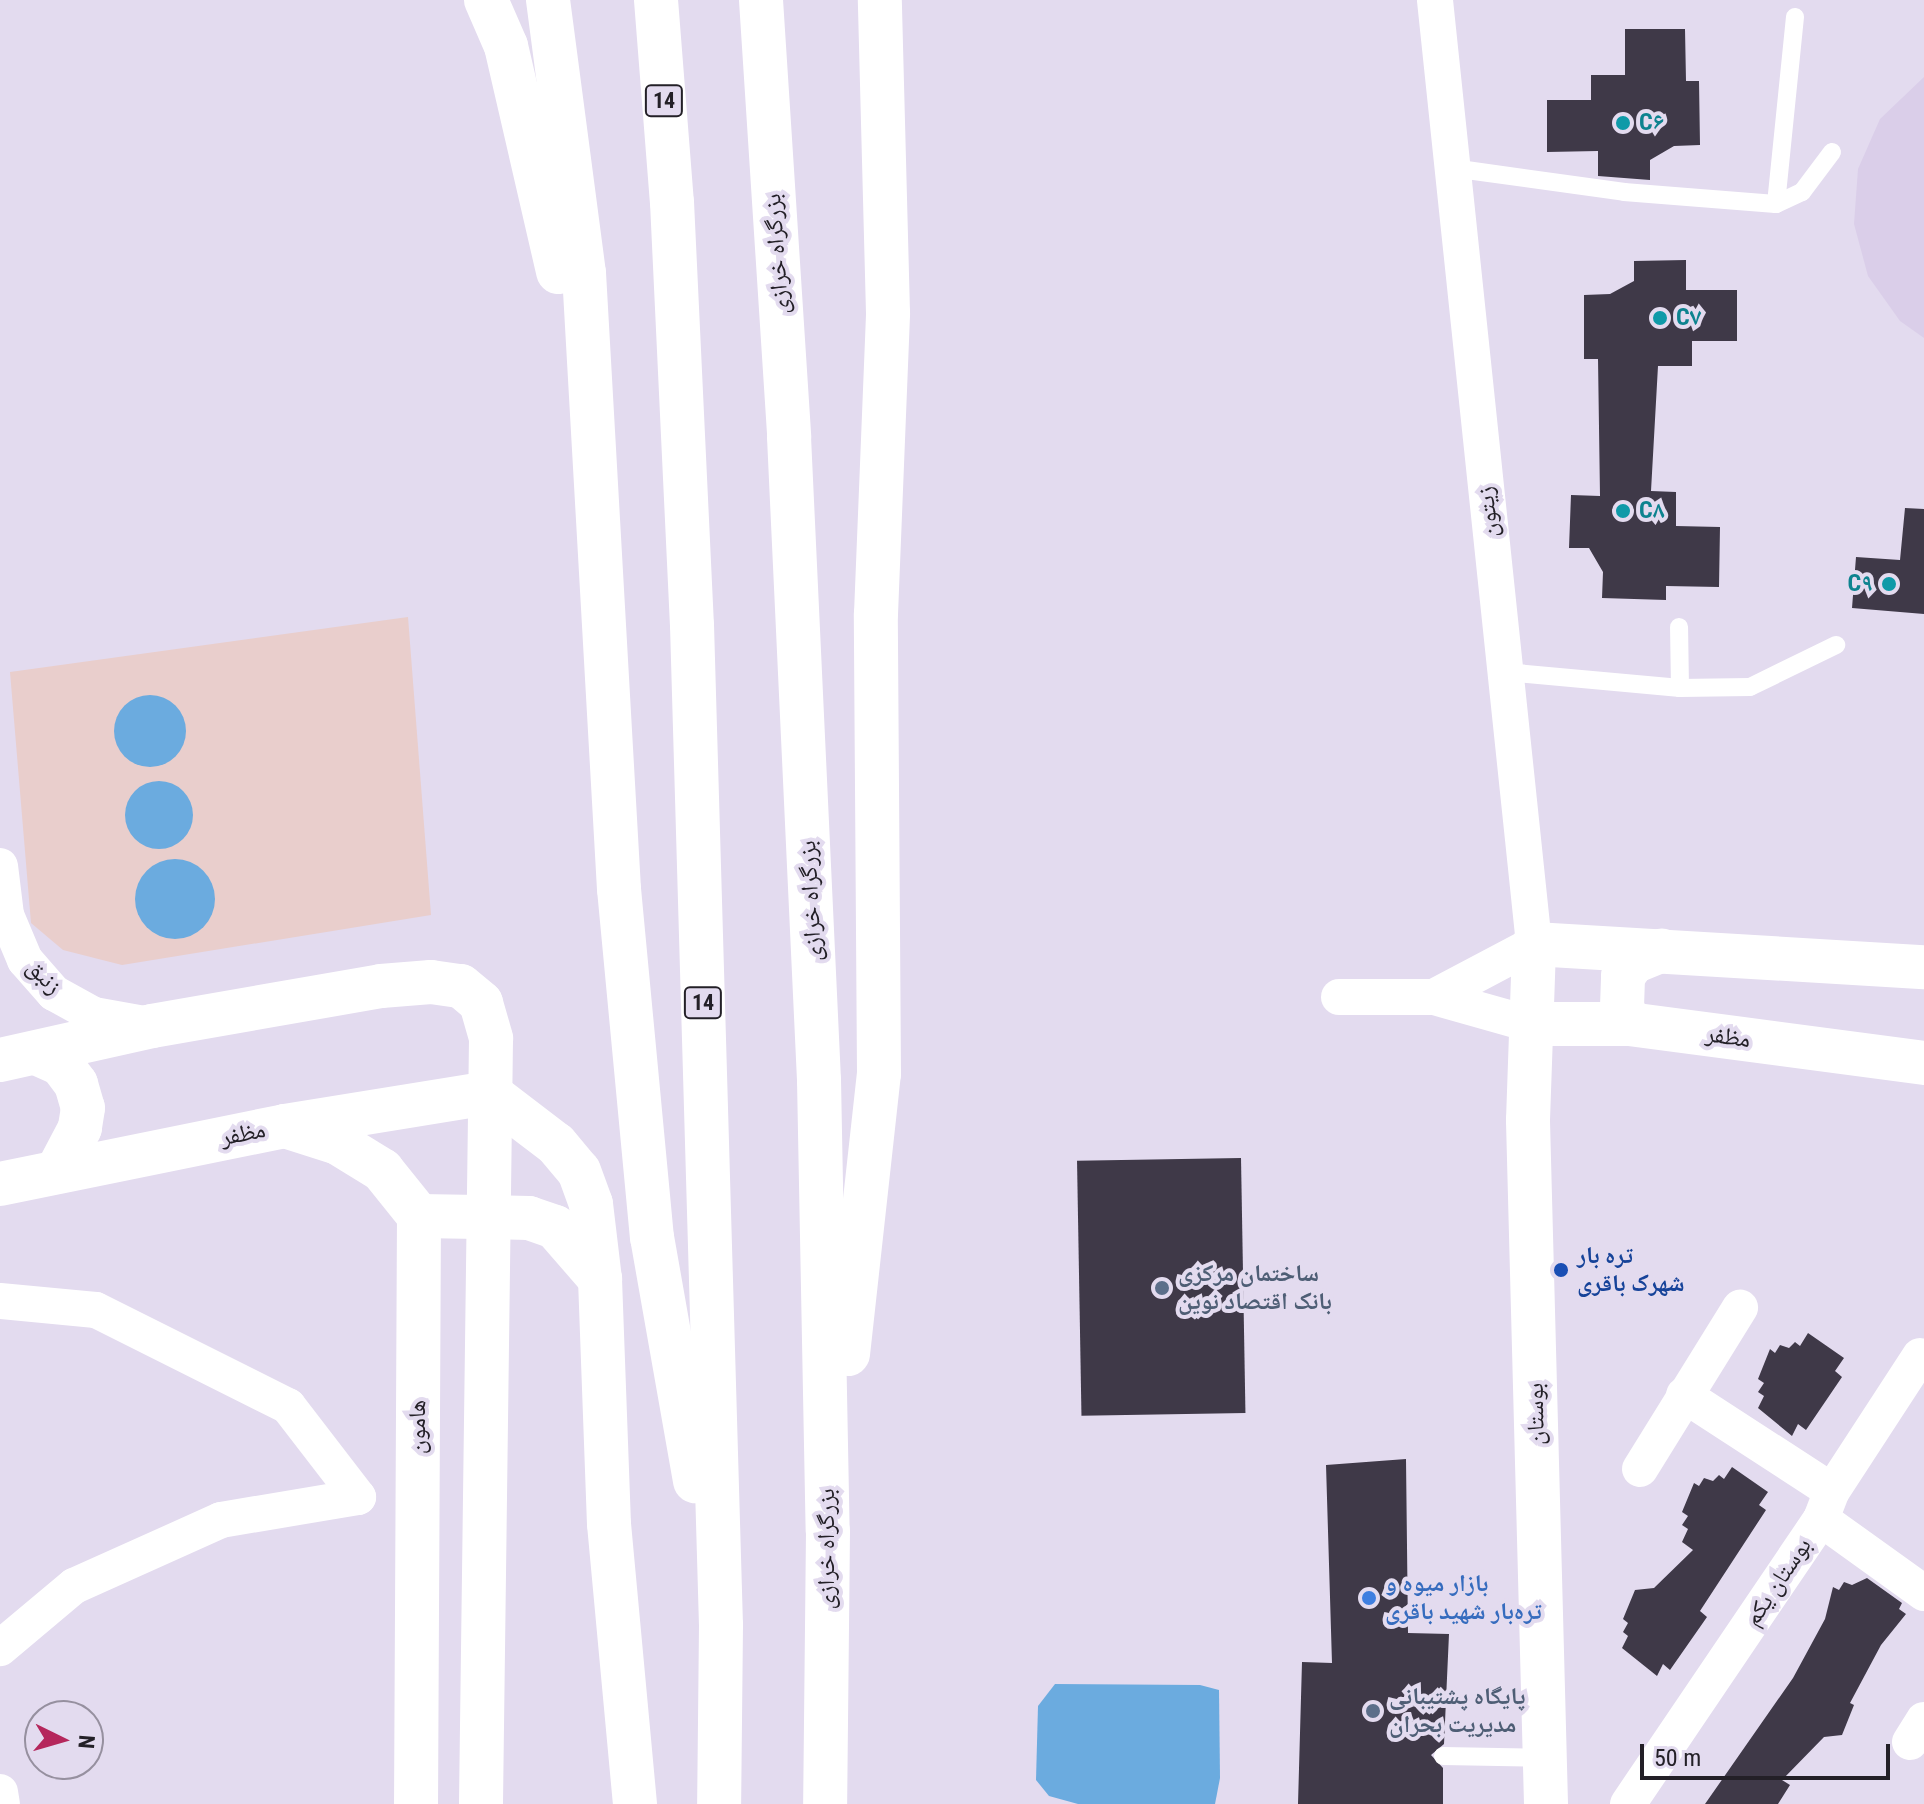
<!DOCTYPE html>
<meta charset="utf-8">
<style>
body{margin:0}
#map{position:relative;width:1924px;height:1804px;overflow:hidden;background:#e3dbef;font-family:"Roboto Condensed","Noto Naskh Arabic",sans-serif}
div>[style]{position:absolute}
.built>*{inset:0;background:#dacee9}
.industrial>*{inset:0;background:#e9cecc}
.water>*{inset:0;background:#6babdf}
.round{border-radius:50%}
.building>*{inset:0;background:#3f3948;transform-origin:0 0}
.lane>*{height:18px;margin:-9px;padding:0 9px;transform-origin:9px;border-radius:9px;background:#fff}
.street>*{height:36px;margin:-18px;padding:0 18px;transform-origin:18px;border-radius:18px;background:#fff}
.secondary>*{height:44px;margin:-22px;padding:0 22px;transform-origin:22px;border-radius:22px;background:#fff}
.highway>*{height:44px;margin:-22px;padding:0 22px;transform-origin:22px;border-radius:22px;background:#fff}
.dots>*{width:22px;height:22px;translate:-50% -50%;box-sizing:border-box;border:4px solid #e3dbef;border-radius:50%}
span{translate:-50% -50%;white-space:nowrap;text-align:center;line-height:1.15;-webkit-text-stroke:8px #e3dbef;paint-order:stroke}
.shield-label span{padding:2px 6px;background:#e3dbef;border:2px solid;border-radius:6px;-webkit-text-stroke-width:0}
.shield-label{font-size:22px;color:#232027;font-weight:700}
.culture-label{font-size:24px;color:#0d838f;font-weight:700}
.left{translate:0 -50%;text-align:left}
.right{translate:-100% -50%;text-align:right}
.street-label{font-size:24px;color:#232027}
.transit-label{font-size:24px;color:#164399;font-weight:700}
.service-label{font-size:24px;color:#4e5e75;font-weight:700}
.shop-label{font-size:24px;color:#366cbe;font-weight:700}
.north{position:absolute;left:24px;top:1700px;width:80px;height:80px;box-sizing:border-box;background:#e3dbef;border:2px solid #96909f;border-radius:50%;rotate:95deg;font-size:22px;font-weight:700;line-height:32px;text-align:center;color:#232027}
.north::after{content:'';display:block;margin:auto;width:28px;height:36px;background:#b5275c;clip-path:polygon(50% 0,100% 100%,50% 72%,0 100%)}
.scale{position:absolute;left:1640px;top:1744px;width:250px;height:36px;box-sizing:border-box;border:4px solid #232027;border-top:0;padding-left:10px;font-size:24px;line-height:28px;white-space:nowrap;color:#232027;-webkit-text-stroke:6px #e3dbef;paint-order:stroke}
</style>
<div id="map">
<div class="built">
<div style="clip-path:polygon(1924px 77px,1924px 338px,1900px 321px,1868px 276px,1854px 224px,1858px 169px,1880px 119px)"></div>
</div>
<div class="industrial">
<div style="clip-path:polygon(408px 617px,431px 915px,122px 965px,63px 950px,31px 923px,10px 672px)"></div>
</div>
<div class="water">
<div class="round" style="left:114px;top:695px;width:72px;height:72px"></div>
<div class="round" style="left:125px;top:781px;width:68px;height:68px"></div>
<div class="round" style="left:135px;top:859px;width:80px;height:80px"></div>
<div style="clip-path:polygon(1055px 1684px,1200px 1685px,1219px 1690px,1220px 1778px,1215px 1804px,1078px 1804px,1049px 1796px,1036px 1780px,1038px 1706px)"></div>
</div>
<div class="building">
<div style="clip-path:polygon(1625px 29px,1685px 29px,1686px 81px,1699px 81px,1700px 145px,1674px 146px,1650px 160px,1650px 180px,1598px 176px,1598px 151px,1547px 152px,1547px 100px,1591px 100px,1591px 75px,1625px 75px)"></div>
<div style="clip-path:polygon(1686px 260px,1686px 290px,1737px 290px,1737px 341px,1692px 341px,1692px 366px,1658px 366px,1651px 491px,1676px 492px,1676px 526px,1720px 527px,1719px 587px,1666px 586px,1666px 600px,1602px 598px,1603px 572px,1589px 548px,1569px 548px,1571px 495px,1600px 496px,1598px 359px,1584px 359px,1584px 295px,1610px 294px,1634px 281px,1634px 261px)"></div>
<div style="clip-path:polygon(1905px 508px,1924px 509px,1924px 614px,1852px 608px,1856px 557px,1900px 560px)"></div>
<div style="left:1241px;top:1158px;width:255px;height:164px;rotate:89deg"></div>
<div style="clip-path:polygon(1808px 1333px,1844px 1358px,1835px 1371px,1842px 1377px,1806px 1430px,1798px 1424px,1792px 1436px,1758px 1408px,1764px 1396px,1758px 1392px,1764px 1383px,1758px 1379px,1770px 1349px,1775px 1353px,1780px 1345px,1789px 1348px,1795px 1342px,1800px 1346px)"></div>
<div style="clip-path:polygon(1406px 1459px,1408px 1633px,1449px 1634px,1444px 1744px,1431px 1755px,1443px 1768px,1443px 1804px,1298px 1804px,1302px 1662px,1332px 1663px,1326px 1465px)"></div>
<div style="clip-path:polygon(1732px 1467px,1768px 1492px,1759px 1505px,1766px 1510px,1700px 1611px,1707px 1617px,1670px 1670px,1663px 1664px,1657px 1676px,1622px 1648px,1628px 1636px,1623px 1632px,1628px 1623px,1623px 1619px,1635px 1590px,1654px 1588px,1693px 1550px,1682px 1542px,1688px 1529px,1682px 1525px,1688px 1516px,1682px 1512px,1694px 1483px,1699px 1486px,1704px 1478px,1713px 1481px,1719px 1475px,1724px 1479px)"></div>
<div style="clip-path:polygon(1867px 1578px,1902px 1603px,1899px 1609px,1906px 1614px,1881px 1645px,1850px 1703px,1854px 1705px,1842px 1735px,1824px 1737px,1782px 1780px,1790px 1785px,1778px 1804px,1705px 1804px,1793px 1678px,1825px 1619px,1833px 1587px,1839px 1590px,1844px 1582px,1852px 1585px)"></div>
</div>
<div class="lane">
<div style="left:1452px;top:168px;width:174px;rotate:7.9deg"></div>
<div style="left:1624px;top:192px;width:152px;rotate:4.5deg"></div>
<div style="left:1776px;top:204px;width:188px;rotate:-84.2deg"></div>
<div style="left:1776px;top:204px;width:29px;rotate:-25deg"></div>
<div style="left:1802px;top:192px;width:50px;rotate:-53.1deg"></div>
<div style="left:1505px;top:672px;width:176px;rotate:5.2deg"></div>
<div style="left:1680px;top:688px;width:61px;rotate:-90.9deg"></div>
<div style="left:1680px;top:688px;width:70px;rotate:-0.8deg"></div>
<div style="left:1750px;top:687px;width:96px;rotate:-26deg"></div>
<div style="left:1443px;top:1756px;width:102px;rotate:1.1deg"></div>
</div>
<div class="street">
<div style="left:0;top:866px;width:49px;rotate:83deg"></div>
<div style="left:6px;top:915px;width:49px;rotate:67.1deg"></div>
<div style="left:25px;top:960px;width:44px;rotate:48.7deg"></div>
<div style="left:54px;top:993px;width:46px;rotate:28.8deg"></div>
<div style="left:94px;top:1015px;width:51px;rotate:10.2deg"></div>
<div style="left:1339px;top:997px;width:95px"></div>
<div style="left:1434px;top:997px;width:100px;rotate:15.7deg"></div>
<div style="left:1434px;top:997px;width:113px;rotate:-27.9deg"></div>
<div style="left:1534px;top:944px;width:949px;rotate:-95.99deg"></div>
<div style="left:0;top:1301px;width:96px;rotate:5.4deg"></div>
<div style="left:96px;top:1310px;width:215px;rotate:26.6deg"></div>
<div style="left:288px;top:1406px;width:115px;rotate:52.4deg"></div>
<div style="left:358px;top:1497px;width:139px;rotate:170.5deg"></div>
<div style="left:221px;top:1520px;width:161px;rotate:155.8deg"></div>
<div style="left:74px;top:1586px;width:97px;rotate:140deg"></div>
<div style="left:1684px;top:1395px;width:176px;rotate:33deg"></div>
<div style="left:1640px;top:1469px;width:190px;rotate:-58.2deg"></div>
<div style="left:1821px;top:1519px;width:127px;rotate:35.7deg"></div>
<div style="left:1910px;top:1742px;width:26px;rotate:-58deg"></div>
<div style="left:0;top:1792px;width:12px;rotate:81deg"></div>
<div style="left:1628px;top:1804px;width:344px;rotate:-55.9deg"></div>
<div style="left:1821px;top:1519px;width:30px;rotate:-69deg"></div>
<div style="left:1832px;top:1491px;width:161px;rotate:-56.9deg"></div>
</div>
<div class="secondary">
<div style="left:1530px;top:1024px;width:99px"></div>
<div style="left:1629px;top:1024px;width:298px;rotate:7.5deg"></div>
<div style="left:1629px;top:1024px;width:18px;rotate:-112deg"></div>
<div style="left:1622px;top:1007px;width:31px;rotate:-88deg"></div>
<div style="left:1623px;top:976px;width:17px;rotate:-54deg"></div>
<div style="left:1633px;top:962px;width:31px;rotate:-22deg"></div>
<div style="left:36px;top:1053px;width:27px;rotate:24deg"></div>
<div style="left:61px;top:1064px;width:25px;rotate:53deg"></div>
<div style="left:76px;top:1084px;width:25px;rotate:74deg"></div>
<div style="left:83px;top:1108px;width:20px;rotate:99deg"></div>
<div style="left:80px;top:1128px;width:45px;rotate:117.7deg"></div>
<div style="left:0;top:1060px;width:156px;rotate:-12.6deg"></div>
<div style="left:152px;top:1026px;width:232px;rotate:-9.9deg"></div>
<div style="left:381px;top:986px;width:50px;rotate:-4.6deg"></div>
<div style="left:431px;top:982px;width:30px;rotate:8deg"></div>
<div style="left:461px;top:986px;width:26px;rotate:40deg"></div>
<div style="left:481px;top:1003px;width:37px;rotate:74deg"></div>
<div style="left:491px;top:1039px;width:765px;rotate:90.75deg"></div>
<div style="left:285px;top:1126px;width:56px;rotate:17.8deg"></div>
<div style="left:338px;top:1143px;width:52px;rotate:31.5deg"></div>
<div style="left:382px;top:1170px;width:59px;rotate:51.2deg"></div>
<div style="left:419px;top:1216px;width:588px;rotate:90.29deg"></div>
<div style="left:0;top:1184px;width:291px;rotate:-11.5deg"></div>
<div style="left:285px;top:1126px;width:207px;rotate:-9.2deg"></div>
<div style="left:1546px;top:1804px;width:684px;rotate:-91.51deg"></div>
<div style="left:1528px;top:1120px;width:176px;rotate:-88deg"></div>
<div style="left:1534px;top:944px;width:391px;rotate:3.4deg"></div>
</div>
<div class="highway">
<div style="left:486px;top:0;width:50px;rotate:66.5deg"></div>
<div style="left:506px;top:46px;width:232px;rotate:77deg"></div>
<div style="left:548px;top:0;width:275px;rotate:82.5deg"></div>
<div style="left:584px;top:273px;width:617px;rotate:86.75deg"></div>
<div style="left:619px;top:889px;width:350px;rotate:84.6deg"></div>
<div style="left:652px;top:1237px;width:248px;rotate:80deg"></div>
<div style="left:656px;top:0;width:203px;rotate:85.5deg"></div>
<div style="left:672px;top:202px;width:423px;rotate:87.3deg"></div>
<div style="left:692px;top:625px;width:1000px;rotate:88.34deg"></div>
<div style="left:721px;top:1625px;width:179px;rotate:90.6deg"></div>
<div style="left:761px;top:0;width:438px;rotate:86.3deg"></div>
<div style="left:789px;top:437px;width:644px;rotate:87.33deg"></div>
<div style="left:819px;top:1080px;width:451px;rotate:88.9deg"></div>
<div style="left:828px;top:1531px;width:273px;rotate:90.6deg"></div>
<div style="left:489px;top:1093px;width:84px;rotate:37.3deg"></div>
<div style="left:556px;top:1144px;width:35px;rotate:50deg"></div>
<div style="left:579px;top:1171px;width:35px;rotate:70deg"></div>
<div style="left:591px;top:1204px;width:76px;rotate:83.2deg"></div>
<div style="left:600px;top:1279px;width:245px;rotate:87.9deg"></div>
<div style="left:609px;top:1524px;width:281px;rotate:84.7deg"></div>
<div style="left:419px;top:1216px;width:110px;rotate:1deg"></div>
<div style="left:529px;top:1218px;width:28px;rotate:19deg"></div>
<div style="left:555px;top:1227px;width:69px;rotate:49.1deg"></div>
<div style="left:848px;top:1354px;width:282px;rotate:-83.7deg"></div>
<div style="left:879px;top:1074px;width:460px;rotate:-90.4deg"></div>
<div style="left:876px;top:614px;width:301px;rotate:-87.7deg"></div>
<div style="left:888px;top:313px;width:313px;rotate:-91.5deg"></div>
</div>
<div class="dots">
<div style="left:1623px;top:123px;background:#0f9aa8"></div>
<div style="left:1660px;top:318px;background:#0f9aa8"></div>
<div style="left:1623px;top:511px;background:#0f9aa8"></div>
<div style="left:1889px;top:584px;background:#0f9aa8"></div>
<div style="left:1561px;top:1270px;background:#1a4fb4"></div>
<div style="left:1162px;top:1288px;background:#5c6f8a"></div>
<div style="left:1369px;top:1598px;background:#3f7fe0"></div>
<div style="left:1373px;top:1711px;background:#5c6f8a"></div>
</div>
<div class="shield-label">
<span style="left:664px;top:101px">14</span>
<span style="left:703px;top:1003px">14</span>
</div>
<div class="culture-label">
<span class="left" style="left:1639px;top:123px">C۶</span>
<span class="left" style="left:1676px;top:318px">C۷</span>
<span class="left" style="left:1639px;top:511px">C۸</span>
<span class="right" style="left:1873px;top:584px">C۹</span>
</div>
<div class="street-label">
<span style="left:777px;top:254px;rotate:-94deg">بزرگراه خرازی</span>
<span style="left:1488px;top:512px;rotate:-96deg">زیتون</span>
<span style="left:811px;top:901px;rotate:-93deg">بزرگراه خرازی</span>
<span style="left:44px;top:977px;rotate:46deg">زنبق</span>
<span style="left:1728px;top:1037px;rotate:8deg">مظفر</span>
<span style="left:243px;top:1134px;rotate:-11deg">مظفر</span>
<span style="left:1536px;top:1414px;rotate:-91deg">بوستان</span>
<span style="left:418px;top:1427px;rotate:-90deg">هامون</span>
<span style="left:827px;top:1549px;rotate:-90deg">بزرگراه خرازی</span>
<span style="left:1778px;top:1582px;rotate:-56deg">بوستان یکم</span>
</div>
<div class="transit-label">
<span class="left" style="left:1577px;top:1270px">تره بار<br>شهرک باقری</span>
</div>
<div class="service-label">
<span class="left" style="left:1178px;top:1288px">ساختمان مرکزی<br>بانک اقتصاد نوین</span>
<span class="left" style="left:1389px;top:1711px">پایگاه پشتیبانی<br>مدیریت بحران</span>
</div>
<div class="shop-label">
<span class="left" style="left:1385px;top:1598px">بازار میوه و<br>تره‌بار شهید باقری</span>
</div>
<div class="north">N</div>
<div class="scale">50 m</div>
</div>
